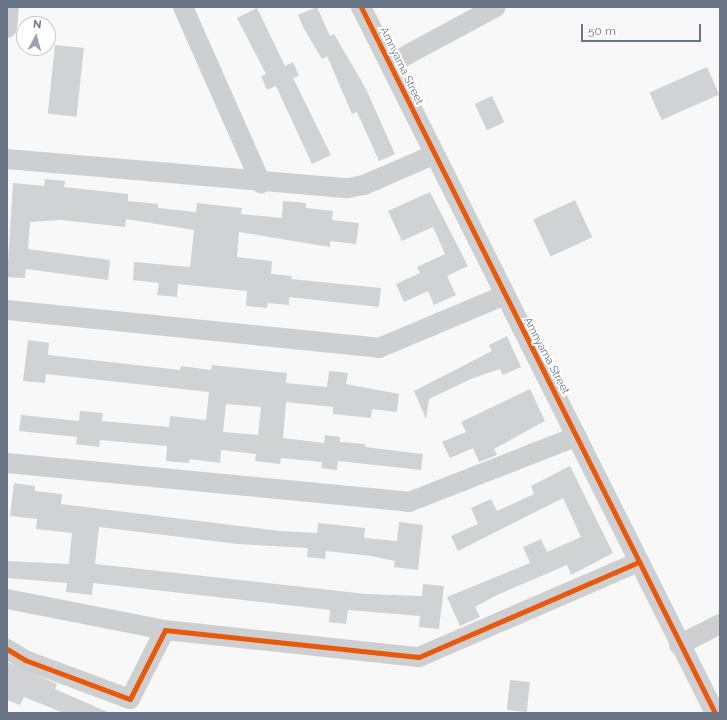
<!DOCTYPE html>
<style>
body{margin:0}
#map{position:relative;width:727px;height:720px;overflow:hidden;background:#f8f8f8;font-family:Raleway,sans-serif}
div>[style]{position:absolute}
.building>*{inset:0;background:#d0d2d3;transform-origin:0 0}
.minor>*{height:20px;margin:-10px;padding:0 10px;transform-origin:10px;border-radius:10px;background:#cecfd1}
.cycleway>*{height:5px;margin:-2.5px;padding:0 2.5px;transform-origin:2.5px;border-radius:2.5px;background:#e8590c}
span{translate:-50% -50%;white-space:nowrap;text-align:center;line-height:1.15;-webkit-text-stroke:4px #fff;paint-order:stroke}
.street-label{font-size:11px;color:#697586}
.frame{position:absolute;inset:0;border:8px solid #697586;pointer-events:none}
.north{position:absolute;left:16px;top:16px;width:40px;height:40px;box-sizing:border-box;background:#fff;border:1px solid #c3c8cf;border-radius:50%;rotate:6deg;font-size:11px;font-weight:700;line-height:16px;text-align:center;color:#697586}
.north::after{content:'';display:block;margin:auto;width:14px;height:18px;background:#9ba3ae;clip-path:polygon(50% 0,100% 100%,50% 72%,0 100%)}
.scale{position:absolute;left:581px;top:24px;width:120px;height:18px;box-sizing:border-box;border:2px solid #697586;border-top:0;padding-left:5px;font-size:12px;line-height:14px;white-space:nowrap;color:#697586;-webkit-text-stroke:3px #fff;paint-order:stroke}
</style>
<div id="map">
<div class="building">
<div style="clip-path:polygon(317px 7px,330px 36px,334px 34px,366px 89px,395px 154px,379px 161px,357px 112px,352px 114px,327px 56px,322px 59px,304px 29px,298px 15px)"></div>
<div style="clip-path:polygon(257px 8px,285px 66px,293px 62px,299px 76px,293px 78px,331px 155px,312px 164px,276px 86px,267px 90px,261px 76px,266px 74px,237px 18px)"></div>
<div style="left:55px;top:45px;width:29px;height:69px;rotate:6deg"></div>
<div style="left:707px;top:67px;width:30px;height:63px;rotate:66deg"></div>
<div style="left:492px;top:96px;width:29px;height:19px;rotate:65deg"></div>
<div style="clip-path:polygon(45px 179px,65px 181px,64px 187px,128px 194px,128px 201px,158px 204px,158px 208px,196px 212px,197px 203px,242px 208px,241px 214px,282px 218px,283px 201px,306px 203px,306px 208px,333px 211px,332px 220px,359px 223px,356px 244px,330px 241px,330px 247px,239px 232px,237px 257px,272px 261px,271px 274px,292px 276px,291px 279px,381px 288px,379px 307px,289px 297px,289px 305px,268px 303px,267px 308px,246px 306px,247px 291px,178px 284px,177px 297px,157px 295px,159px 283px,133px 280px,134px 262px,190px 267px,194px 230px,126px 219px,125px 227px,61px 220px,30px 222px,28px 249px,110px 260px,108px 280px,26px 269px,25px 278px,7px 277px,13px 183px,44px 186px)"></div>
<div style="clip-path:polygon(430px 192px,468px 266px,447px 276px,456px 295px,434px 305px,428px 291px,404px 302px,396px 284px,420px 273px,417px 267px,445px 254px,433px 227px,402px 241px,388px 211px)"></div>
<div style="left:575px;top:200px;width:41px;height:46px;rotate:65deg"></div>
<div style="clip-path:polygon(507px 336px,521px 367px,503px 375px,500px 369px,471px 379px,429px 399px,426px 419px,414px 391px,492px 351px,489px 345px)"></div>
<div style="clip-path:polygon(evenodd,28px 340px,49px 343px,48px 355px,180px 370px,181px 366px,211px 370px,212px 365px,287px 373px,286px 383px,327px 387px,329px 371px,348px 373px,346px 384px,399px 394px,397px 412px,372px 409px,371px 418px,333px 414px,333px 407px,286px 402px,283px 438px,324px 443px,325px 435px,340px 437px,340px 442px,365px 444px,365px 447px,423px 454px,421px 470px,338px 461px,337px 470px,321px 468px,322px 462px,281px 458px,280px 464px,255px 461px,256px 454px,221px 450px,220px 463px,190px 459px,189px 463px,166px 461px,167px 446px,100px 440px,99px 447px,76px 444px,77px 437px,19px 431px,21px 415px,79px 421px,80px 411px,103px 413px,102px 421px,146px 425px,169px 427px,170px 416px,206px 420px,209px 392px,46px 374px,45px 383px,23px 381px,28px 340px,226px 404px,261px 407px,258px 435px,223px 432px,226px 404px)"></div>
<div style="clip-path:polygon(530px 389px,545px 421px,494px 449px,497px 455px,479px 462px,473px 448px,450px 458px,442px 442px,466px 432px,461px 422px)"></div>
<div style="clip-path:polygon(570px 466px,613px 553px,571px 575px,567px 565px,497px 595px,475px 607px,480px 617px,460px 626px,447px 597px,530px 563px,523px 547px,541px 539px,547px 552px,581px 537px,563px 498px,458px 551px,451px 536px,478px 524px,471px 508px,491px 499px,497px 511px,534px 494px,531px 486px)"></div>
<div style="clip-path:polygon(14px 483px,35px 486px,35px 491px,62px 494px,61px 504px,280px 531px,317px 533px,318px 523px,365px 528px,364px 538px,397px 541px,399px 522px,423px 525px,418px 570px,394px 567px,395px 561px,371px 556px,326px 551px,325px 559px,307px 557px,308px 548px,238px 544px,99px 527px,95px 564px,366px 594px,422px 596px,423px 584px,444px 586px,439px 629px,419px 627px,420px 616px,348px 610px,346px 624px,329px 622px,330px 610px,93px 583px,92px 595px,66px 592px,67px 583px,7px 578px,7px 561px,69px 564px,72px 533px,36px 529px,37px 519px,10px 516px)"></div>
<div style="clip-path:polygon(7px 662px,57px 684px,55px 689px,110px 713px,64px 713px,24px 697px,20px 705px,7px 700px)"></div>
<div style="left:510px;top:680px;width:20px;height:30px;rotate:6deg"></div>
</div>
<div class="minor">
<div style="left:183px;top:7px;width:193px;rotate:66.1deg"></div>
<div style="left:361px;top:7px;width:790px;rotate:63.37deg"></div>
<div style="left:7px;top:28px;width:21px;rotate:-85deg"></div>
<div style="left:390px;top:64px;width:120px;rotate:-28.3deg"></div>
<div style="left:7px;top:159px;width:342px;rotate:4.9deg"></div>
<div style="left:348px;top:188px;width:16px;rotate:-11deg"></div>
<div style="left:364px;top:185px;width:75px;rotate:-23.5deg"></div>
<div style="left:7px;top:310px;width:374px;rotate:5.8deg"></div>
<div style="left:379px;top:348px;width:134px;rotate:-22.8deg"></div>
<div style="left:7px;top:463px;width:404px;rotate:5.5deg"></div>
<div style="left:409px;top:502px;width:180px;rotate:-21.4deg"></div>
<div style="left:7px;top:599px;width:161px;rotate:11.1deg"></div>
<div style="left:679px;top:645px;width:46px;rotate:-27.1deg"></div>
<div style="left:7px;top:649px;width:21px;rotate:31deg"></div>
<div style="left:25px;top:660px;width:112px;rotate:20.4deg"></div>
<div style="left:130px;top:699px;width:77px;rotate:-63.1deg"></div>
<div style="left:165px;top:630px;width:255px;rotate:6.1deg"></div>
<div style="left:419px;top:657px;width:240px;rotate:-23.4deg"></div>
</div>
<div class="cycleway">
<div style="left:361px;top:7px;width:790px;rotate:63.37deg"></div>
<div style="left:7px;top:649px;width:21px;rotate:31deg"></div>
<div style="left:25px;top:660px;width:112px;rotate:20.4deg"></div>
<div style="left:130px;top:699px;width:77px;rotate:-63.1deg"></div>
<div style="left:165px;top:630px;width:255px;rotate:6.1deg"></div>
<div style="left:419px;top:657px;width:240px;rotate:-23.4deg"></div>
</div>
<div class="street-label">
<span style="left:401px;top:66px;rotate:64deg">Amnyama Street</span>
<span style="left:546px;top:356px;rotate:62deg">Amnyama Street</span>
</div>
<div class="frame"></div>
<div class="north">N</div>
<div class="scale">50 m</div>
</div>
